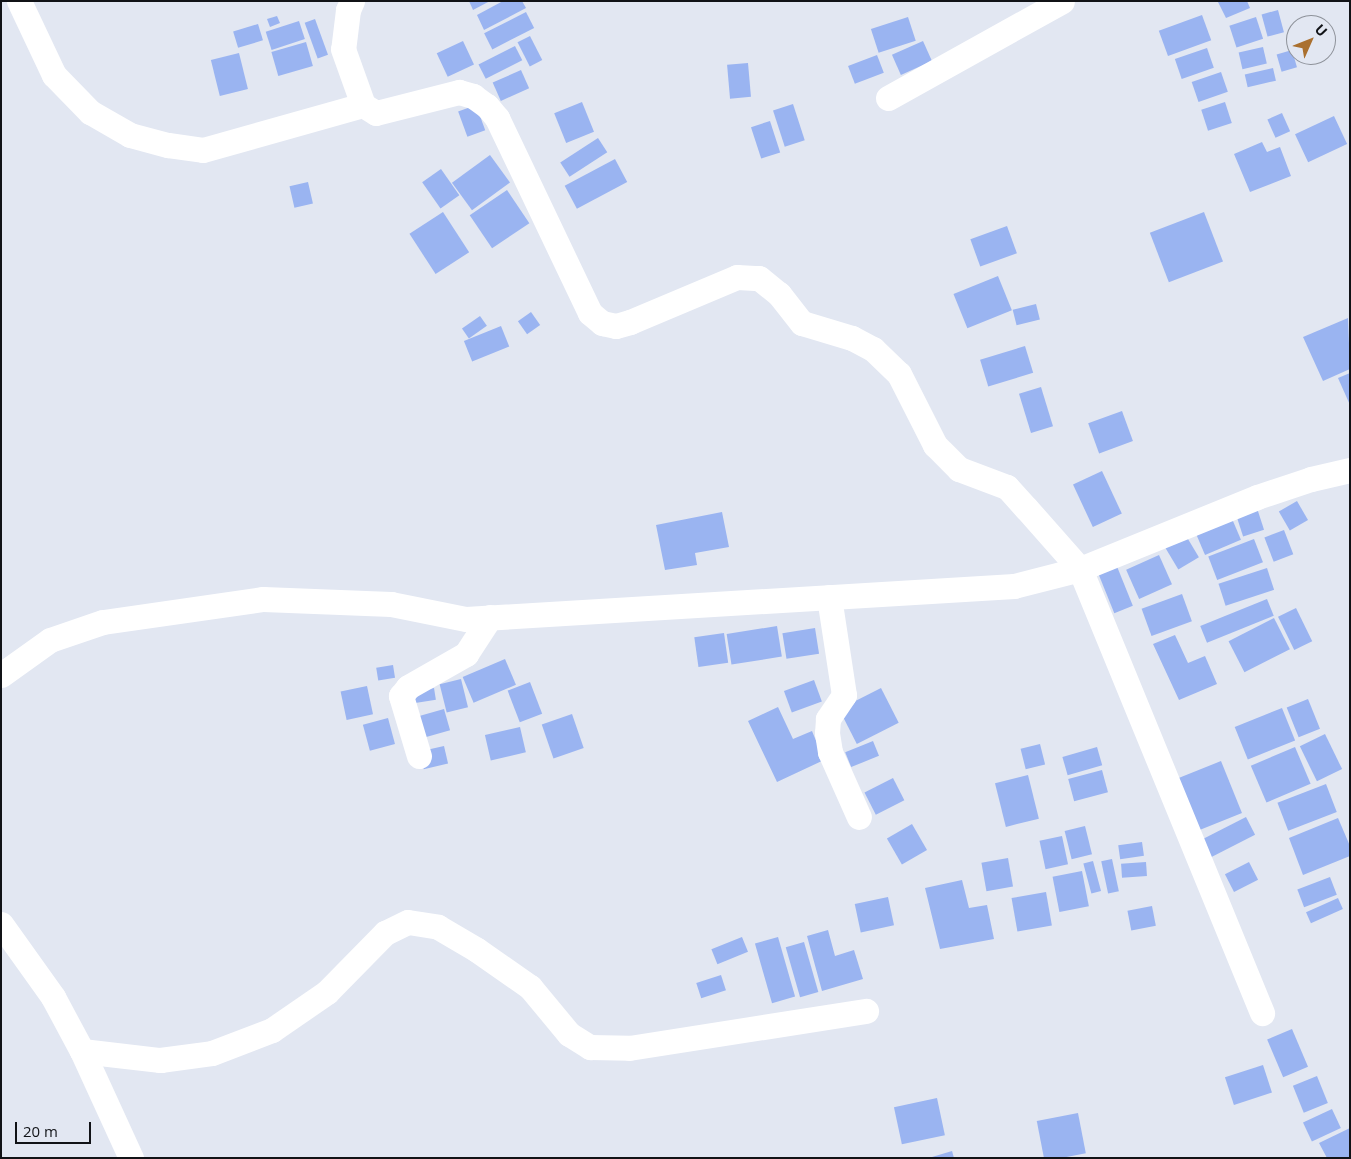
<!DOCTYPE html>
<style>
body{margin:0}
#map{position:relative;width:1351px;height:1159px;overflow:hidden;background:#e2e7f2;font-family:"Open Sans",sans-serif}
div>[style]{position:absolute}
.building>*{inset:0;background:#9ab4f1;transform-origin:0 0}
.street>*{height:25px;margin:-12.5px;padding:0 12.5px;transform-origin:12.5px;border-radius:12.5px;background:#fff}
span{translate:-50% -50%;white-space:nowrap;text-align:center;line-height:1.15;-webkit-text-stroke:4.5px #e2e7f2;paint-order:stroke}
.frame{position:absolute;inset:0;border:2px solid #111317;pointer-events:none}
.north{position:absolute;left:1286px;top:15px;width:50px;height:50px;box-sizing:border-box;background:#e2e7f2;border:1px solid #8e929a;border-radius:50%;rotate:46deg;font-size:14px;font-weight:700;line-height:20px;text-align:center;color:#111317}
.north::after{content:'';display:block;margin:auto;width:18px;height:22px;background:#aa702f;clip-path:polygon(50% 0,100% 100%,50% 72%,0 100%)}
.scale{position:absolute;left:15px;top:1122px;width:76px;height:22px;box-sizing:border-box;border:2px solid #111317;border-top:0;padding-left:6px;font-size:15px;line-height:18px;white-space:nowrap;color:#111317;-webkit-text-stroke:4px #e2e7f2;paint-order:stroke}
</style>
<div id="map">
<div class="building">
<div style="clip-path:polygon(469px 1px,490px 1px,473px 10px)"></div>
<div style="clip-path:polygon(503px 1px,522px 1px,526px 8px,484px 30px,477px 15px)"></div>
<div style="clip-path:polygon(1247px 1px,1250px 8px,1226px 18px,1218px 2px)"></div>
<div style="left:1278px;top:10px;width:23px;height:17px;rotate:75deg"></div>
<div style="left:526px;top:12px;width:18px;height:47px;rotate:63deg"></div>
<div style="left:1202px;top:15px;width:27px;height:46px;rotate:70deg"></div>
<div style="clip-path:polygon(277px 16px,280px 23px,270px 27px,267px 19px)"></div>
<div style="left:908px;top:17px;width:25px;height:39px;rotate:72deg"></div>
<div style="left:1256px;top:17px;width:23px;height:28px;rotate:72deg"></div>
<div style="left:315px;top:19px;width:38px;height:11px;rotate:70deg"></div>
<div style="left:299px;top:21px;width:19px;height:35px;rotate:72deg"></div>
<div style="left:258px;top:24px;width:17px;height:26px;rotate:73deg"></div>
<div style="left:530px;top:36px;width:27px;height:14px;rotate:63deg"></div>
<div style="left:463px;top:41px;width:26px;height:29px;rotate:65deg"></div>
<div style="left:923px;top:41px;width:22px;height:34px;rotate:66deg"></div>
<div style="left:306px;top:42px;width:25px;height:36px;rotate:74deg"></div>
<div style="left:515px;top:46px;width:16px;height:41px;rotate:63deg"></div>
<div style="left:1263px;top:47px;width:17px;height:25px;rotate:77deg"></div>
<div style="left:1207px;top:48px;width:21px;height:34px;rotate:71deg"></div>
<div style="left:1292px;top:50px;width:18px;height:16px;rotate:74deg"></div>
<div style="left:239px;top:53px;width:37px;height:29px;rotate:76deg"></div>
<div style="left:877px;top:55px;width:19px;height:31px;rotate:69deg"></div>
<div style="left:748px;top:63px;width:34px;height:21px;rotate:85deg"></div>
<div style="left:1273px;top:68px;width:13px;height:29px;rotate:77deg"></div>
<div style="left:521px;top:70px;width:20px;height:31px;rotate:66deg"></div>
<div style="left:1221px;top:72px;width:21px;height:31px;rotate:71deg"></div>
<div style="left:582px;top:102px;width:32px;height:30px;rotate:68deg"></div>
<div style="left:1225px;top:102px;width:22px;height:25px;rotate:72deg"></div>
<div style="left:793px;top:104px;width:38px;height:21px;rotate:72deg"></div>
<div style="left:476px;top:105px;width:27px;height:19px;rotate:70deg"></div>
<div style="left:1282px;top:113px;width:20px;height:16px;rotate:66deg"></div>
<div style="left:1334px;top:116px;width:31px;height:43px;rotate:65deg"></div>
<div style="left:770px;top:121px;width:33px;height:20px;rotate:72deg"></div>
<div style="left:598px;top:138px;width:17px;height:45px;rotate:57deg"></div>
<div style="clip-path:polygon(1262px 142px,1267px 152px,1280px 147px,1291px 176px,1250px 192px,1234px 154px)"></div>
<div style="left:490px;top:155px;width:34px;height:47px;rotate:54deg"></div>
<div style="left:615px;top:159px;width:26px;height:57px;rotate:62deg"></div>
<div style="left:441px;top:169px;width:32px;height:23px;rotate:55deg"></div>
<div style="left:308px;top:182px;width:22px;height:19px;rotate:77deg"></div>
<div style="left:507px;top:190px;width:40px;height:45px;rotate:56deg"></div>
<div style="left:443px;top:212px;width:48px;height:40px;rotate:57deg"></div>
<div style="left:1204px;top:212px;width:53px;height:58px;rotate:69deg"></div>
<div style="left:1007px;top:226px;width:29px;height:39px;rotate:70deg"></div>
<div style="left:998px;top:276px;width:37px;height:48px;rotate:68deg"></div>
<div style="left:1036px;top:304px;width:16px;height:24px;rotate:76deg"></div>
<div style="left:531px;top:312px;width:16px;height:16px;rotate:55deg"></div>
<div style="left:480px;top:316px;width:12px;height:22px;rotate:55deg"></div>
<div style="clip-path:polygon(1348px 318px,1350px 369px,1323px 381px,1303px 337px)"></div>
<div style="left:501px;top:326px;width:22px;height:40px;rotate:68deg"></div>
<div style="left:1025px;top:346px;width:28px;height:47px;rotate:73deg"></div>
<div style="clip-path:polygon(1350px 373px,1350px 405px,1338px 378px)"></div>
<div style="left:1041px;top:387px;width:41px;height:23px;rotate:73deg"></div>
<div style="left:1122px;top:411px;width:32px;height:36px;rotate:70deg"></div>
<div style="left:1102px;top:471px;width:47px;height:32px;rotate:65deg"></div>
<div style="left:1297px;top:501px;width:22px;height:21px;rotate:60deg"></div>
<div style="left:1256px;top:505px;width:26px;height:22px;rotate:72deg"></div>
<div style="clip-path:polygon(722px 512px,729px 547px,695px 553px,697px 565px,665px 570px,656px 525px)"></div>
<div style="left:1230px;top:514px;width:28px;height:39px;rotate:67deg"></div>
<div style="left:1284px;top:530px;width:26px;height:21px;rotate:69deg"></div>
<div style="left:1185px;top:534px;width:27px;height:24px;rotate:59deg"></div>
<div style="left:1254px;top:539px;width:25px;height:49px;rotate:69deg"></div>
<div style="left:1159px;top:555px;width:32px;height:36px;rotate:66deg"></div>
<div style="left:1116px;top:564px;width:45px;height:20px;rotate:68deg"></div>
<div style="left:1267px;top:568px;width:23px;height:51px;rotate:72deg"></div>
<div style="left:1182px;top:594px;width:29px;height:43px;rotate:70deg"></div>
<div style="left:1267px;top:599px;width:18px;height:72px;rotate:68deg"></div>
<div style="left:1296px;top:608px;width:37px;height:20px;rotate:64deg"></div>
<div style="left:1274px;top:618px;width:35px;height:51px;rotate:63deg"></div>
<div style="left:777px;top:626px;width:31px;height:51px;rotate:81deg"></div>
<div style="left:815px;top:628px;width:26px;height:33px;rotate:81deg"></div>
<div style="left:724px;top:633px;width:30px;height:30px;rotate:82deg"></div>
<div style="clip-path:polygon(1175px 635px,1188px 663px,1205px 656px,1217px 684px,1179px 700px,1153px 644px)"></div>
<div style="left:505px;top:659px;width:28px;height:46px;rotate:67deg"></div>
<div style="left:393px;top:665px;width:13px;height:17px;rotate:81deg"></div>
<div style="left:461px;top:679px;width:29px;height:22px;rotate:76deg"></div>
<div style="left:814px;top:680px;width:23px;height:32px;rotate:70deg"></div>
<div style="left:530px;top:682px;width:34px;height:24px;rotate:69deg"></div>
<div style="left:367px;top:686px;width:29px;height:27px;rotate:78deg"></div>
<div style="left:434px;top:688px;width:12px;height:24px;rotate:81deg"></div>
<div style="left:881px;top:688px;width:39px;height:47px;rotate:63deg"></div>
<div style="left:1308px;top:699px;width:32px;height:23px;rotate:68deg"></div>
<div style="clip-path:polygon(778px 707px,793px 739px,812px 731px,824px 760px,777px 782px,748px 721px)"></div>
<div style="left:1282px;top:708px;width:35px;height:51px;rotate:68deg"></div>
<div style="left:444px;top:709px;width:22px;height:33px;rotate:74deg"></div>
<div style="left:572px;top:714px;width:36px;height:32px;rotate:71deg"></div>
<div style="left:388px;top:718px;width:27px;height:26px;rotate:75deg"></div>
<div style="left:520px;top:727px;width:26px;height:36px;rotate:77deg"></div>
<div style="left:1325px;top:734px;width:39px;height:28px;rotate:64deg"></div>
<div style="left:873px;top:741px;width:16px;height:30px;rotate:68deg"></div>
<div style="left:1040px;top:744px;width:21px;height:20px;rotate:76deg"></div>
<div style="left:444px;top:746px;width:18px;height:25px;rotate:77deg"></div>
<div style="left:1097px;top:747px;width:19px;height:36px;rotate:74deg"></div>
<div style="left:1295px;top:747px;width:40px;height:48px;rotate:67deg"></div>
<div style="left:1221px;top:761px;width:56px;height:49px;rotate:68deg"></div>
<div style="left:1102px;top:770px;width:23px;height:35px;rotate:75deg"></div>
<div style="left:1028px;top:775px;width:45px;height:34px;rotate:76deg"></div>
<div style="left:893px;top:778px;width:25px;height:32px;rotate:63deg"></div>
<div style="left:1326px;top:784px;width:30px;height:52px;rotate:69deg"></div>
<div style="left:1246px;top:817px;width:20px;height:50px;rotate:63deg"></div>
<div style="clip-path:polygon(1338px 818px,1350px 846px,1350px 856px,1303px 875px,1289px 838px)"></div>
<div style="left:912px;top:824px;width:30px;height:29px;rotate:60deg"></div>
<div style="left:1085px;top:826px;width:29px;height:21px;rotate:76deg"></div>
<div style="left:1062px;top:836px;width:29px;height:23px;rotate:78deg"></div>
<div style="left:1142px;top:842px;width:14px;height:24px;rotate:82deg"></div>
<div style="left:1008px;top:858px;width:29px;height:27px;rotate:80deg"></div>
<div style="left:1112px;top:859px;width:33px;height:11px;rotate:78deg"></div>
<div style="left:1093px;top:861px;width:31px;height:10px;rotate:75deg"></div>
<div style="left:1146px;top:862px;width:14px;height:25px;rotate:86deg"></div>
<div style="left:1249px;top:862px;width:20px;height:27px;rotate:63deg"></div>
<div style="left:1082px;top:871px;width:36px;height:30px;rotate:79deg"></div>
<div style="left:1330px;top:877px;width:19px;height:35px;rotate:69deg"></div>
<div style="clip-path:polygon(962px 880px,969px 908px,987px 905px,994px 939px,940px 949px,925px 888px)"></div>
<div style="left:1046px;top:892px;width:34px;height:35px;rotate:80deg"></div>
<div style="left:888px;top:897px;width:29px;height:34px;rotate:78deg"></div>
<div style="left:1338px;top:898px;width:12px;height:35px;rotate:66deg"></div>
<div style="left:1152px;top:906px;width:20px;height:25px;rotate:79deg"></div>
<div style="clip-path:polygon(828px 930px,835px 956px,854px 950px,863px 979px,822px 991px,807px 936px)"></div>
<div style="left:742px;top:937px;width:16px;height:33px;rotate:68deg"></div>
<div style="left:778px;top:937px;width:62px;height:24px;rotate:74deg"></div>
<div style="left:804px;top:942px;width:52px;height:19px;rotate:74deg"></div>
<div style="left:721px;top:975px;width:16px;height:26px;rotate:72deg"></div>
<div style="left:1292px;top:1029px;width:41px;height:27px;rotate:67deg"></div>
<div style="left:1263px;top:1065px;width:29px;height:40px;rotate:72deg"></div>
<div style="left:1317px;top:1076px;width:29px;height:26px;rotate:68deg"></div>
<div style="left:937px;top:1098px;width:38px;height:44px;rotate:78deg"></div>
<div style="left:1332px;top:1109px;width:21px;height:32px;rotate:65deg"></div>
<div style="left:1078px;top:1113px;width:41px;height:42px;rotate:79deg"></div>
<div style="clip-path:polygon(1350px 1128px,1350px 1158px,1327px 1158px,1319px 1143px)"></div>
<div style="clip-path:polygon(952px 1151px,954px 1158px,932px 1158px,932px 1157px)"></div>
</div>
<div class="street">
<div style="left:19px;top:1px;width:82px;rotate:64.7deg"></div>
<div style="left:54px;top:75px;width:52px;rotate:45.8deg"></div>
<div style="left:90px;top:112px;width:46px;rotate:29.9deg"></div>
<div style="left:130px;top:135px;width:39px;rotate:15deg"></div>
<div style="left:168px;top:145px;width:35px;rotate:8deg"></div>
<div style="left:203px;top:150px;width:166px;rotate:-15.7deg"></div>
<div style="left:352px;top:1px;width:10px;rotate:114deg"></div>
<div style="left:348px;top:10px;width:39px;rotate:97deg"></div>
<div style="left:343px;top:49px;width:59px;rotate:70.3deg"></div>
<div style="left:363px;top:105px;width:15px;rotate:32deg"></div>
<div style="left:376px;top:113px;width:86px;rotate:-14.2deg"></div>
<div style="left:459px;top:92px;width:15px;rotate:16deg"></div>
<div style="left:473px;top:96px;width:17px;rotate:36deg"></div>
<div style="left:487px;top:106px;width:16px;rotate:50deg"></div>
<div style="left:497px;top:118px;width:216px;rotate:64.5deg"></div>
<div style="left:590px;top:313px;width:16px;rotate:40deg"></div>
<div style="left:602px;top:323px;width:14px;rotate:12deg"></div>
<div style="left:616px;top:326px;width:15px;rotate:-16deg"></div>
<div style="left:630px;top:322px;width:116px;rotate:-22.8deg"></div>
<div style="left:737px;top:277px;width:22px;rotate:3deg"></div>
<div style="left:759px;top:278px;width:26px;rotate:39deg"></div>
<div style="left:779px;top:294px;width:37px;rotate:52deg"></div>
<div style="left:802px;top:323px;width:52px;rotate:16.7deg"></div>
<div style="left:852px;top:338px;width:24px;rotate:28deg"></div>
<div style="left:873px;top:349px;width:36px;rotate:44deg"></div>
<div style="left:899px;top:374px;width:80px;rotate:63.1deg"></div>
<div style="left:935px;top:445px;width:34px;rotate:45deg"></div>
<div style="left:959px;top:469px;width:51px;rotate:20.6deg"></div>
<div style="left:1007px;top:487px;width:28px;rotate:48deg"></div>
<div style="left:1026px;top:508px;width:81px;rotate:48.5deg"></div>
<div style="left:1080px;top:569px;width:480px;rotate:67.7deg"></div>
<div style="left:888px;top:98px;width:199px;rotate:-29.1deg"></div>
<div style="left:829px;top:597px;width:99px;rotate:81.3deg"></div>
<div style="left:844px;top:695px;width:29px;rotate:124deg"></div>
<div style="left:828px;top:719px;width:14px;rotate:94deg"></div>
<div style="left:827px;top:733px;width:19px;rotate:81deg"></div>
<div style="left:830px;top:752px;width:71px;rotate:66deg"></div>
<div style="left:1px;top:675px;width:60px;rotate:-35.5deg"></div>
<div style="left:50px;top:640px;width:56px;rotate:-18.8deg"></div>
<div style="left:103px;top:622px;width:162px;rotate:-8.2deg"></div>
<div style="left:263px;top:599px;width:128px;rotate:2.2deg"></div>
<div style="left:391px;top:604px;width:76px;rotate:11.3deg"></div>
<div style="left:466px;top:619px;width:549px;rotate:-3.45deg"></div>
<div style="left:1014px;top:586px;width:68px;rotate:-14.4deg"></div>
<div style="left:1080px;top:569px;width:191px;rotate:-22.1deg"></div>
<div style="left:1257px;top:497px;width:57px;rotate:-18.4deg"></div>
<div style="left:1311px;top:479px;width:40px;rotate:-13deg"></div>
<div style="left:419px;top:756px;width:63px;rotate:-106.7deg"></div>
<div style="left:401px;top:696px;width:11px;rotate:-52deg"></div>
<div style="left:408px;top:687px;width:67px;rotate:-29.6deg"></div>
<div style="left:466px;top:654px;width:44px;rotate:-57deg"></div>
<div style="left:1px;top:924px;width:90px;rotate:54.5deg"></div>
<div style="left:53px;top:997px;width:61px;rotate:61.8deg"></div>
<div style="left:82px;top:1051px;width:118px;rotate:65.4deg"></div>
<div style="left:82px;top:1051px;width:79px;rotate:6.6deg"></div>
<div style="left:160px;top:1060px;width:52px;rotate:-7.7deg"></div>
<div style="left:212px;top:1053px;width:64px;rotate:-21deg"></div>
<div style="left:272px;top:1030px;width:67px;rotate:-34.6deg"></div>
<div style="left:327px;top:992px;width:83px;rotate:-45.5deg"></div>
<div style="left:385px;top:933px;width:25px;rotate:-26deg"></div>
<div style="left:408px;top:922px;width:30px;rotate:9deg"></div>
<div style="left:438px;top:927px;width:45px;rotate:30.5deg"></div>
<div style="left:477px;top:950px;width:65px;rotate:34.9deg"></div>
<div style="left:530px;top:987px;width:61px;rotate:50.3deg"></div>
<div style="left:569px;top:1034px;width:25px;rotate:32deg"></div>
<div style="left:590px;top:1047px;width:39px;rotate:1deg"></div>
<div style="left:629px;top:1048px;width:240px;rotate:-8.9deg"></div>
</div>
<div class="frame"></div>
<div class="north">U</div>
<div class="scale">20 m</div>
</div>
